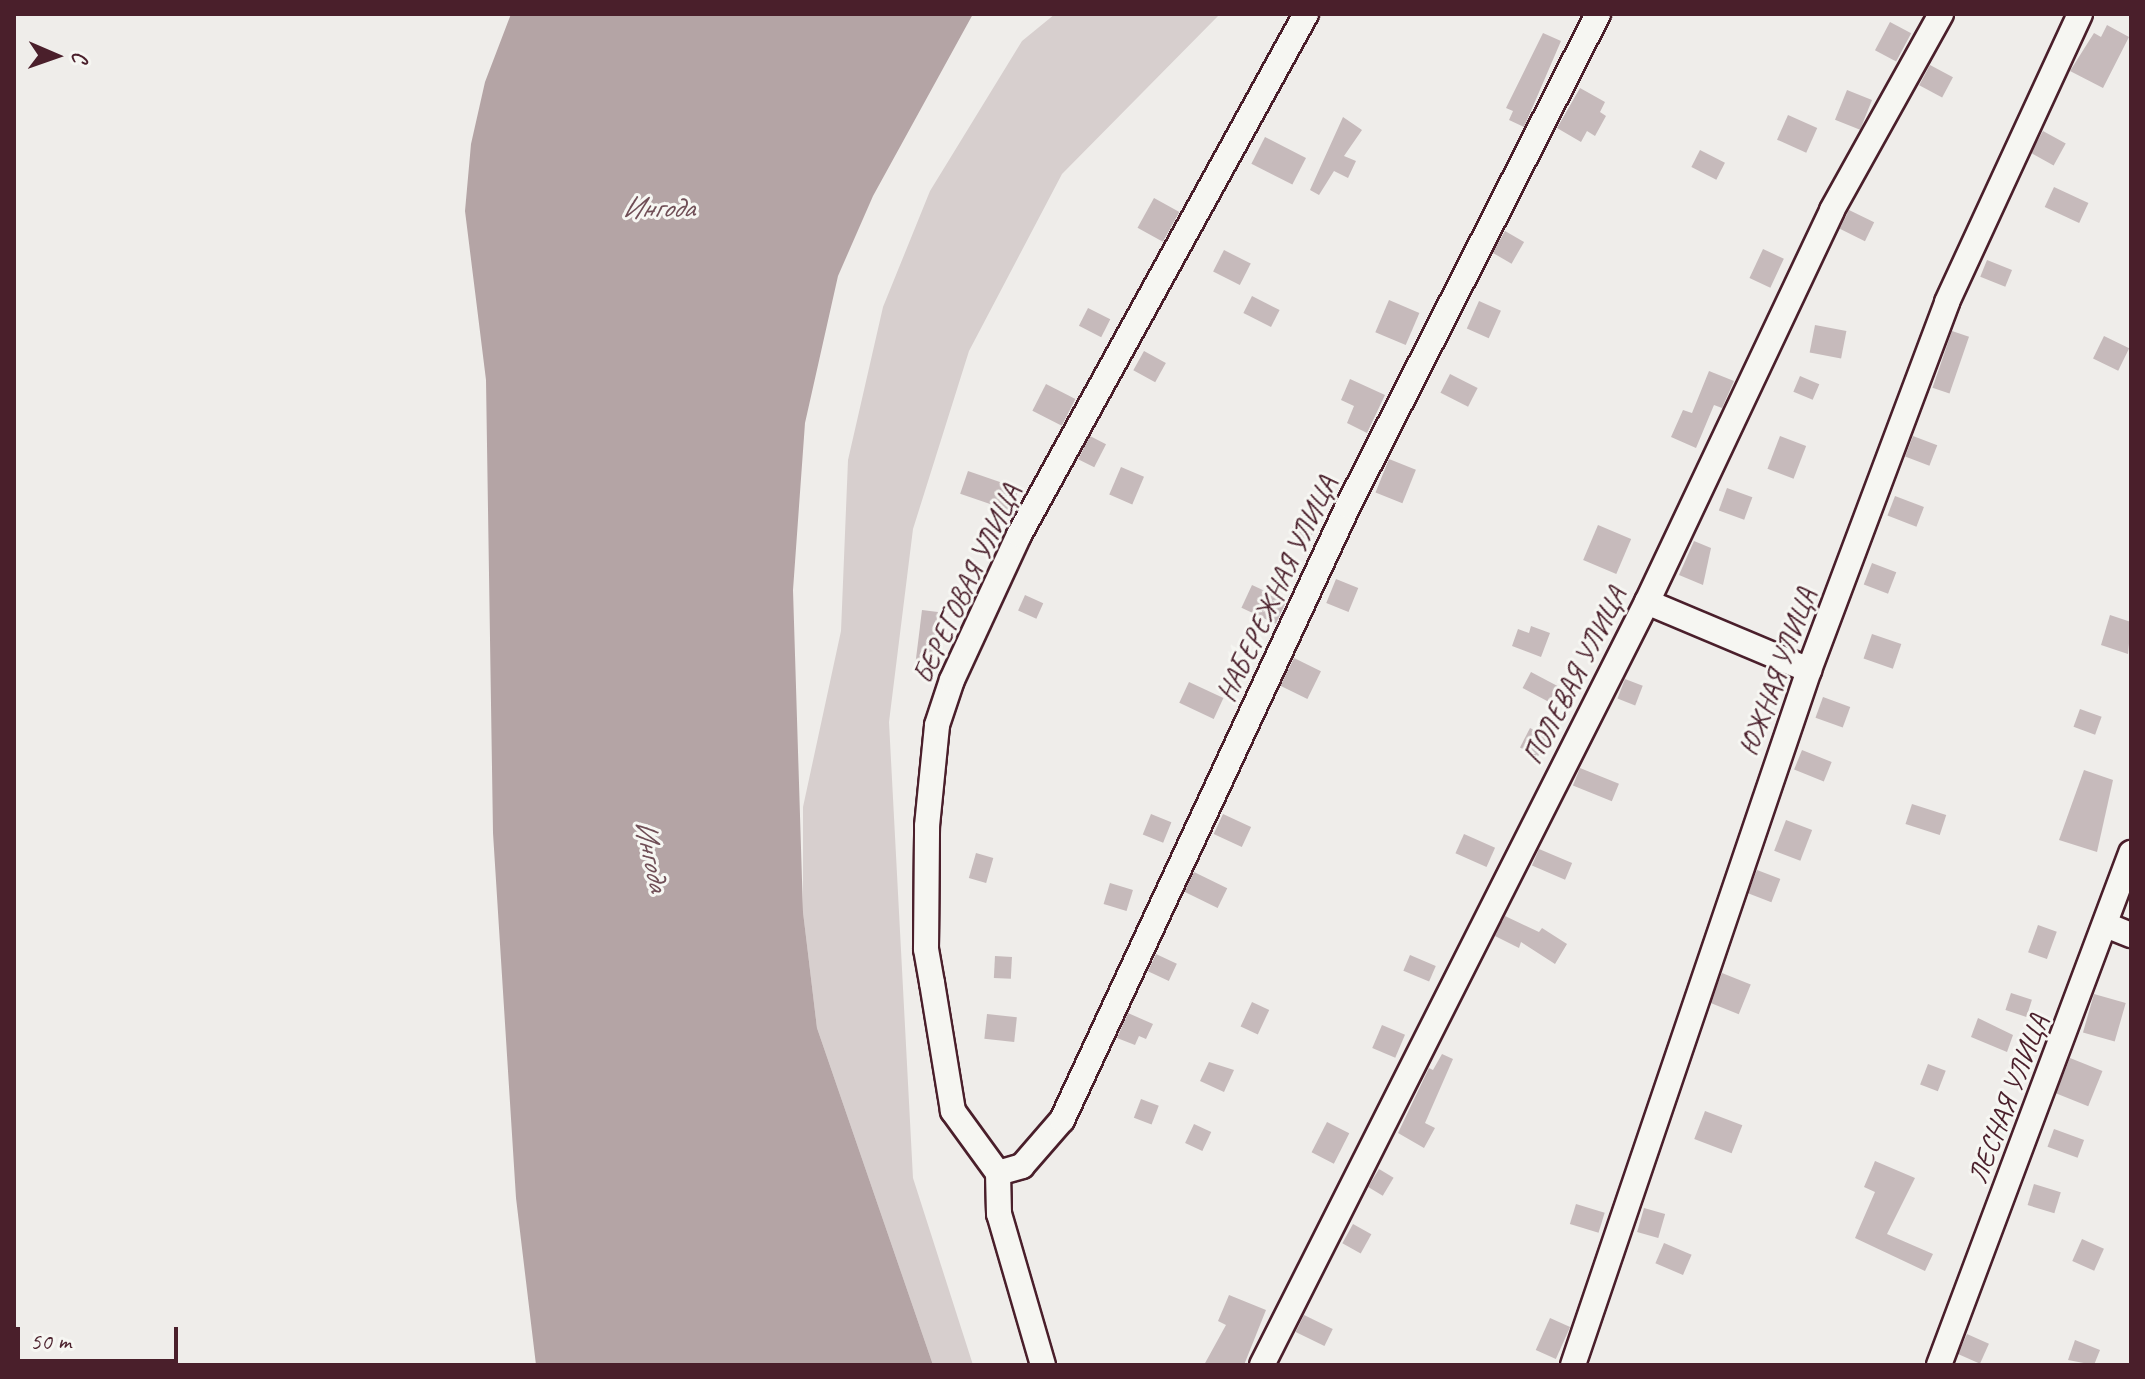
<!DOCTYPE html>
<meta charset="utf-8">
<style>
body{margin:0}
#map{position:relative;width:2145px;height:1379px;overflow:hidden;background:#efedea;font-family:Caveat,sans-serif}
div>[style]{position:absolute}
.green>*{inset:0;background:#d7cfce}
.water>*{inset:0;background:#b4a4a5}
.building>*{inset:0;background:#c6babb;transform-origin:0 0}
.roads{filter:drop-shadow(2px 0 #4a1f2b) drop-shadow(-2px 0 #4a1f2b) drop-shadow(0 2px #4a1f2b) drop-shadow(0 -2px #4a1f2b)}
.street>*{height:24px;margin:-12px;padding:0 12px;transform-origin:12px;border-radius:12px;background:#f6f6f2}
span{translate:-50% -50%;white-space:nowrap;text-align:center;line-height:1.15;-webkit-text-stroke:6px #f6f6f2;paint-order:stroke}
.street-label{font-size:28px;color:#4a1f2b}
.water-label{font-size:30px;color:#6f4e56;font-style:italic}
.frame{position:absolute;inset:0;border:16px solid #4a1f2b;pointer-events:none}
.north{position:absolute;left:16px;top:16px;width:80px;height:80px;-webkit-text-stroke:6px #f6f6f2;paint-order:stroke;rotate:92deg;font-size:22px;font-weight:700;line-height:32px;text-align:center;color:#4a1f2b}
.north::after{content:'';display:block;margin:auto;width:28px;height:36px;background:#4a1f2b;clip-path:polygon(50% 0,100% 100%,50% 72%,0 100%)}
.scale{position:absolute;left:16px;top:1327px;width:162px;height:36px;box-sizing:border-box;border:4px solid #4a1f2b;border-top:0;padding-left:10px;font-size:24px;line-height:28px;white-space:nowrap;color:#4a1f2b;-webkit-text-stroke:6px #f6f6f2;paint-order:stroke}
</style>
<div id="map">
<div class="green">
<div style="clip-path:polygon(1055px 14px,1220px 14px,1062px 174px,969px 351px,913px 529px,889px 722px,913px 1178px,973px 1365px,933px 1365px,817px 1028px,803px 912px,803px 807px,841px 631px,848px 460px,883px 307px,930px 191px,1022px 41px)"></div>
</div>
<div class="water">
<div style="clip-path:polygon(511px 14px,973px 14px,873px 196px,838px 276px,805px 423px,793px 590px,803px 912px,817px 1028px,933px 1365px,536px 1365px,516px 1198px,493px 833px,486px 380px,465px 211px,471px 144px,485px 82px)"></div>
</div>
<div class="building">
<div style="left:1890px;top:22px;width:24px;height:32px;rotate:28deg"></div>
<div style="clip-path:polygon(2107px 25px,2129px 37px,2103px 88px,2070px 71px,2094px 33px,2101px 37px)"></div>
<div style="clip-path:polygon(1543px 33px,1561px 41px,1524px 127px,1509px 120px,1513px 111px,1506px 108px)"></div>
<div style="left:1930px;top:65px;width:26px;height:23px;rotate:28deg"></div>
<div style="clip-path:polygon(1580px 88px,1605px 102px,1600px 112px,1606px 116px,1595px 136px,1587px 131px,1581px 142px,1557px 128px)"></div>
<div style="left:1847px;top:90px;width:27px;height:32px;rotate:22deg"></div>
<div style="left:1788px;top:115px;width:32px;height:27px;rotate:24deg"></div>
<div style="clip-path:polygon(1343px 117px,1362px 130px,1344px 156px,1356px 161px,1348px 178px,1334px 171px,1319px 195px,1310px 190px)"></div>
<div style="left:2043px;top:131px;width:26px;height:25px;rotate:29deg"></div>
<div style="left:1265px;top:137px;width:46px;height:30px;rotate:27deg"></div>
<div style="left:1700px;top:150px;width:28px;height:19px;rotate:27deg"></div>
<div style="left:2054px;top:187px;width:38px;height:22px;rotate:25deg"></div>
<div style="left:1154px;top:198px;width:29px;height:34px;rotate:29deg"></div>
<div style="left:1849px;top:210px;width:28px;height:21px;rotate:26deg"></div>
<div style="left:1505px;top:231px;width:22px;height:25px;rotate:30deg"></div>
<div style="left:1763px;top:249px;width:23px;height:32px;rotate:25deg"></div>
<div style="left:1224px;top:250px;width:30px;height:24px;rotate:27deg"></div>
<div style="left:1987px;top:260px;width:27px;height:18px;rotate:22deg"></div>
<div style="left:1252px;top:296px;width:31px;height:19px;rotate:27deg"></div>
<div style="left:1389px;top:300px;width:33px;height:35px;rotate:23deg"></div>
<div style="left:1479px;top:301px;width:24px;height:30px;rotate:24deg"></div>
<div style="left:1088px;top:308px;width:25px;height:20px;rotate:27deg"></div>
<div style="left:1815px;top:325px;width:32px;height:28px;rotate:11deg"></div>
<div style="left:1952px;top:331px;width:18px;height:60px;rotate:19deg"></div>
<div style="left:2104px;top:336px;width:28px;height:25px;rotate:26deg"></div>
<div style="left:1144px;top:351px;width:25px;height:22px;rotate:29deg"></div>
<div style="clip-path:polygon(1709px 371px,1734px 381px,1722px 408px,1714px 405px,1696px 448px,1671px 437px,1683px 410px,1692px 413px)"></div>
<div style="left:1450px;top:374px;width:31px;height:21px;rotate:27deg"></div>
<div style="left:1800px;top:376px;width:21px;height:17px;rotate:23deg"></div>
<div style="clip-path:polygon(1350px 379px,1385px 395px,1367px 433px,1347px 423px,1354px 406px,1341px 400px)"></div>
<div style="left:1046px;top:384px;width:33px;height:30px;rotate:27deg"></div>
<div style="left:1090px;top:436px;width:18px;height:26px;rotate:27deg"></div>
<div style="left:1780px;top:436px;width:28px;height:35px;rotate:21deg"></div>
<div style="left:1913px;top:436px;width:26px;height:22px;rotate:21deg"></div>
<div style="left:1389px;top:459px;width:29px;height:36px;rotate:22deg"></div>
<div style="left:1121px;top:467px;width:25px;height:30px;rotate:23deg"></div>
<div style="left:968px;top:471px;width:54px;height:24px;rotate:19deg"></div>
<div style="left:1727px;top:488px;width:27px;height:24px;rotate:20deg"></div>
<div style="left:1895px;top:496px;width:31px;height:21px;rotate:21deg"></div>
<div style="left:1299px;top:513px;width:21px;height:21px;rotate:25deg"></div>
<div style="left:1598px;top:525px;width:36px;height:38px;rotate:23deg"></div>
<div style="clip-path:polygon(1694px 541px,1711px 548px,1703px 585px,1679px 575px)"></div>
<div style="left:1872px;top:563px;width:26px;height:23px;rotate:21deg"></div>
<div style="left:1336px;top:579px;width:24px;height:26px;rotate:22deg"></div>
<div style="left:1252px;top:585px;width:38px;height:25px;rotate:25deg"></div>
<div style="left:1025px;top:595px;width:20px;height:17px;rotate:24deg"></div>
<div style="left:922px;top:610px;width:16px;height:51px;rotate:7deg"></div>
<div style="clip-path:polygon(2110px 615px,2131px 622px,2128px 654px,2101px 645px)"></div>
<div style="clip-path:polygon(1531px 626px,1550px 633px,1541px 657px,1512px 646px,1518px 629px,1529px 633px)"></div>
<div style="left:1872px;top:634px;width:31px;height:26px;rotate:19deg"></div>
<div style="left:1294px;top:658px;width:30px;height:31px;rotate:26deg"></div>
<div style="left:1531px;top:672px;width:30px;height:18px;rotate:28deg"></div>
<div style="left:1625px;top:679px;width:19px;height:21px;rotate:21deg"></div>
<div style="left:1189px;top:682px;width:38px;height:23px;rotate:25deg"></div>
<div style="left:1823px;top:697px;width:29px;height:22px;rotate:20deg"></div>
<div style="left:2080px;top:709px;width:23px;height:19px;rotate:20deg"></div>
<div style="left:1530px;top:728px;width:20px;height:22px;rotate:27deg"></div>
<div style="left:1802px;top:750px;width:32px;height:21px;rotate:22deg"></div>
<div style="left:1580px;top:768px;width:42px;height:19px;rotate:22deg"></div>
<div style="clip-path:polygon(2084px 770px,2113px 780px,2097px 852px,2059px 840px)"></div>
<div style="left:1912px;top:804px;width:36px;height:21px;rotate:18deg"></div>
<div style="left:1151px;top:814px;width:22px;height:22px;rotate:22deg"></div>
<div style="left:1223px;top:814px;width:31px;height:22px;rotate:25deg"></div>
<div style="left:1786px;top:820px;width:28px;height:33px;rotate:21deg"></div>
<div style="left:1464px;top:834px;width:34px;height:21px;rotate:24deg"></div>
<div style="left:1539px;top:849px;width:36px;height:18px;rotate:23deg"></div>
<div style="left:976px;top:853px;width:18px;height:26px;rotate:16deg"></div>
<div style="left:1757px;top:870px;width:25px;height:25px;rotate:21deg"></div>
<div style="left:1194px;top:872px;width:37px;height:22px;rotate:26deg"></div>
<div style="left:1110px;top:883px;width:24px;height:22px;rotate:17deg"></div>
<div style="clip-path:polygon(1505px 916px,1539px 932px,1542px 928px,1567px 944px,1555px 964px,1521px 942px,1519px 948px,1495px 936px)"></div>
<div style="left:2038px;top:925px;width:20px;height:29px;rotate:20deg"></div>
<div style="left:1156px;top:954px;width:23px;height:19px;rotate:25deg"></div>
<div style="left:1410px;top:955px;width:28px;height:17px;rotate:23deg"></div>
<div style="left:995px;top:956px;width:17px;height:22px;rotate:3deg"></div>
<div style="left:1722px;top:973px;width:31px;height:32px;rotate:22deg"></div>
<div style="left:2011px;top:993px;width:22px;height:18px;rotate:18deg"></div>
<div style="left:2094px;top:994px;width:33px;height:40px;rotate:16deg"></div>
<div style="left:1252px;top:1002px;width:19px;height:27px;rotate:25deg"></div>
<div style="clip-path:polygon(1128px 1013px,1153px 1024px,1146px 1039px,1139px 1036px,1135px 1045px,1117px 1038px)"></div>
<div style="left:987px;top:1014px;width:30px;height:25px;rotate:6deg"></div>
<div style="clip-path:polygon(1978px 1018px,2013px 1035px,2007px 1052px,1971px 1037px)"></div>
<div style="left:1382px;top:1025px;width:25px;height:25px;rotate:23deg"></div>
<div style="clip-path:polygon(1442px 1054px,1453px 1059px,1425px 1123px,1435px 1128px,1424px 1148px,1398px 1133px,1429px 1068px,1433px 1070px)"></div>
<div style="left:2070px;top:1058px;width:35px;height:38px;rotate:22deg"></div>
<div style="clip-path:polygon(1209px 1062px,1234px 1070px,1224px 1092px,1200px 1081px)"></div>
<div style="left:1928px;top:1064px;width:19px;height:22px;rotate:21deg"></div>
<div style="left:1141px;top:1099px;width:19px;height:20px;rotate:21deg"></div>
<div style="left:1705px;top:1111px;width:40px;height:30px;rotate:21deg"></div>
<div style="left:1327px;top:1122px;width:25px;height:34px;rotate:27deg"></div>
<div style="left:1194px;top:1124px;width:19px;height:21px;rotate:25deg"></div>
<div style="left:2054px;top:1129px;width:32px;height:19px;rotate:20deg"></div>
<div style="clip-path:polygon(1875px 1161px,1915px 1178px,1887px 1234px,1933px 1254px,1925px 1271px,1855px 1238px,1875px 1192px,1864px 1187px)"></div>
<div style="left:1379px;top:1169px;width:17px;height:21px;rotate:31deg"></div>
<div style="left:2034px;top:1184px;width:28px;height:22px;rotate:17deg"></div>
<div style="left:1576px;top:1204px;width:30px;height:21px;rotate:17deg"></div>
<div style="left:1644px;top:1208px;width:22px;height:25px;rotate:16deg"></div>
<div style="left:1353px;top:1224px;width:21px;height:22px;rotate:29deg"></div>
<div style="left:2082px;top:1239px;width:24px;height:24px;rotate:24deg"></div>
<div style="left:1664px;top:1243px;width:30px;height:22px;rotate:23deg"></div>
<div style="clip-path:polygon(1229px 1295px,1266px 1310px,1244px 1365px,1204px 1365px,1226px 1325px,1218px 1321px)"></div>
<div style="left:1304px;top:1315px;width:32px;height:19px;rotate:26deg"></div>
<div style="left:1550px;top:1318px;width:22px;height:35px;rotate:24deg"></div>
<div style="left:1967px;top:1334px;width:24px;height:22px;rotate:24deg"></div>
<div style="clip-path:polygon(2075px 1340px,2100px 1350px,2094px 1365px,2068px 1360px)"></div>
</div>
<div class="roads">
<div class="street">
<div style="left:1647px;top:602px;width:176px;rotate:22.8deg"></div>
<div style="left:2106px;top:925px;width:27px;rotate:22deg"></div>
<div style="left:998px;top:1173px;width:25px;rotate:-16deg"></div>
<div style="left:1022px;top:1166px;width:61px;rotate:-49deg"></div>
<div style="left:1062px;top:1120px;width:677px;rotate:-65.02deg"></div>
<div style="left:1348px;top:506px;width:552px;rotate:-63.06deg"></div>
<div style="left:1043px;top:1365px;width:157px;rotate:-106.2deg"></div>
<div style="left:999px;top:1214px;width:41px;rotate:-91.4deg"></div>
<div style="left:998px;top:1173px;width:77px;rotate:-126deg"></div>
<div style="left:953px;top:1111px;width:130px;rotate:-99.3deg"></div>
<div style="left:932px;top:983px;width:35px;rotate:-100deg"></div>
<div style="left:926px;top:949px;width:123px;rotate:-89.5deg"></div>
<div style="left:927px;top:826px;width:101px;rotate:-84.3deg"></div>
<div style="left:937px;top:725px;width:47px;rotate:-71.6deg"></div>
<div style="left:952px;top:680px;width:160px;rotate:-65.2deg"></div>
<div style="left:1019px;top:535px;width:595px;rotate:-61.15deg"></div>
<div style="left:1262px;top:1365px;width:855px;rotate:-63.23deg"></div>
<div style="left:1647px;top:602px;width:433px;rotate:-64.7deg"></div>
<div style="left:1832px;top:210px;width:224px;rotate:-60.9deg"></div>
<div style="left:1573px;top:1365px;width:734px;rotate:-71.24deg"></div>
<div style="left:1809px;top:670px;width:393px;rotate:-69.4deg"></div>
<div style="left:1947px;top:302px;width:317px;rotate:-65.2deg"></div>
<div style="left:1939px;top:1365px;width:547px;rotate:-69.44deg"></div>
</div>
</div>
<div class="street-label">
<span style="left:967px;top:584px;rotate:-65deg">БЕРЕГОВАЯ УЛИЦА</span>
<span style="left:1277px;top:589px;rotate:-65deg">НАБЕРЕЖНАЯ УЛИЦА</span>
<span style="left:1778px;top:672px;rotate:-70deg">ЮЖНАЯ УЛИЦА</span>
<span style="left:1575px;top:676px;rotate:-63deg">ПОЛЕВАЯ УЛИЦА</span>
<span style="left:2008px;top:1099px;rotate:-69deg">ЛЕСНАЯ УЛИЦА</span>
</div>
<div class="water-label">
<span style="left:658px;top:207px">Ингода</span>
<span style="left:652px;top:855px;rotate:78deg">Ингода</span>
</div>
<div class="frame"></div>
<div class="north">С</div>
<div class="scale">50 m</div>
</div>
